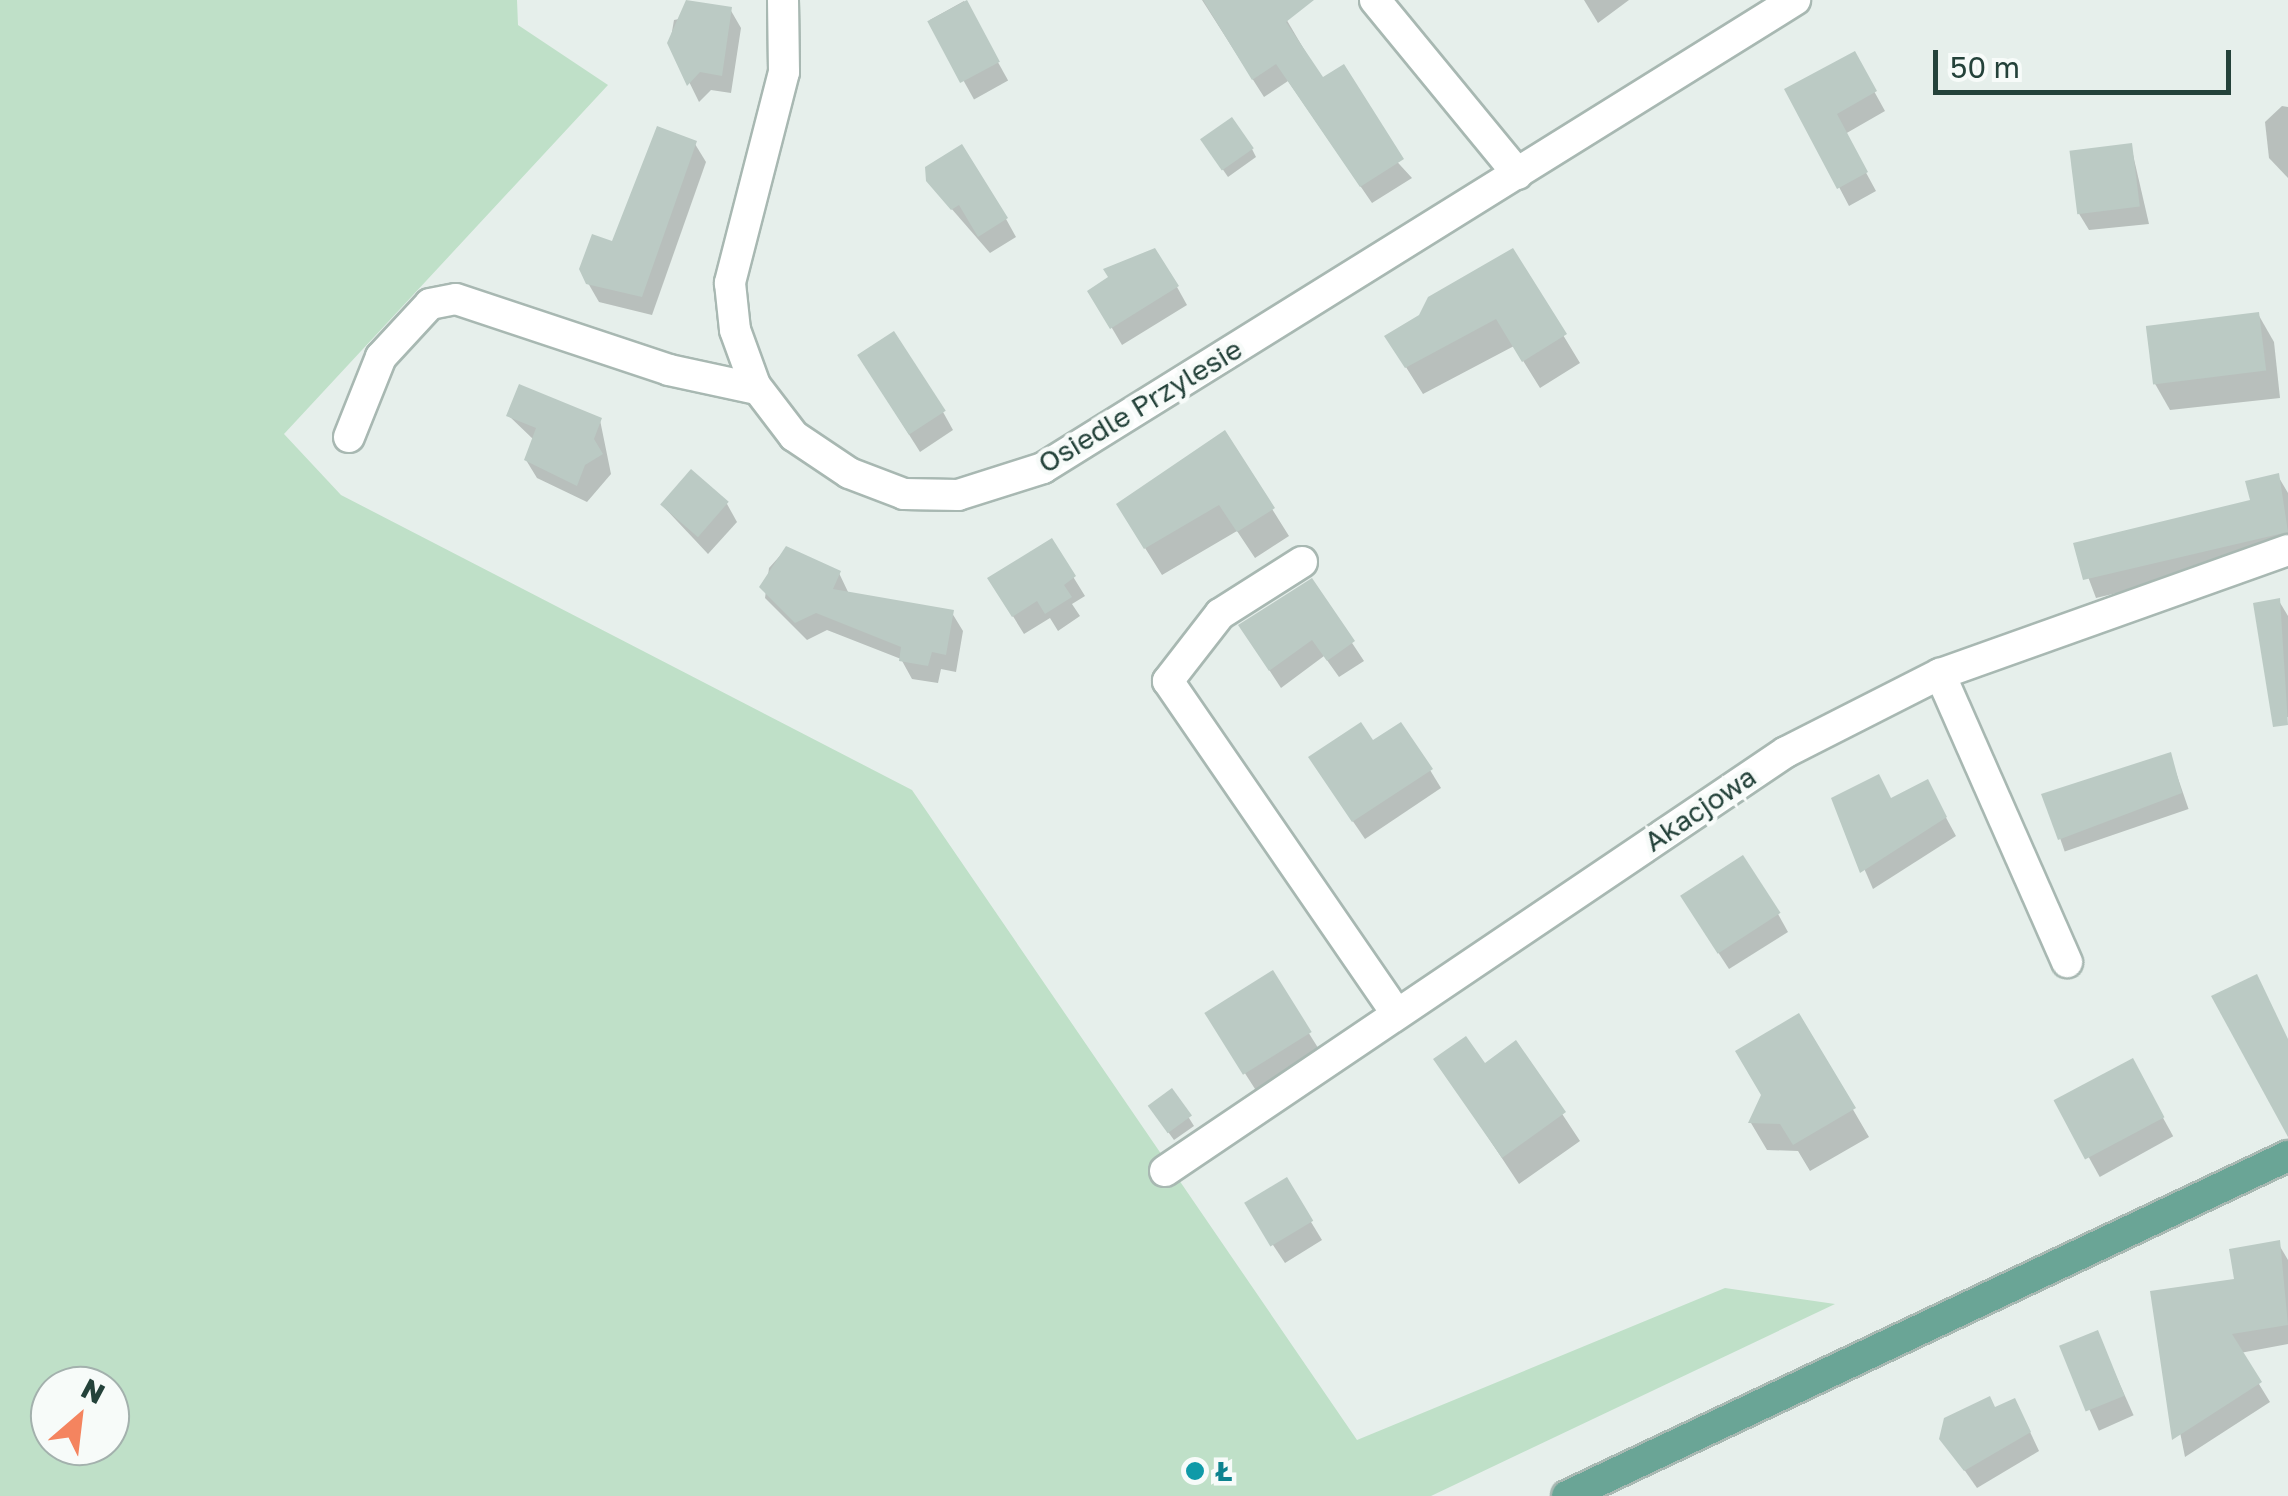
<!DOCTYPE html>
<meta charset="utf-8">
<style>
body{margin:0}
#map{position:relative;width:2288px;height:1496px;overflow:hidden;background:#e6efeb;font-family:"Golos Text",sans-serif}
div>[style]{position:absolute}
.green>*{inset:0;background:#bfe0c8}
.shadow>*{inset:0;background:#0003;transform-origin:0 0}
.building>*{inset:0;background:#bbcac4;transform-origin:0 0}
.roads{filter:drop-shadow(2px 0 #a8b8b2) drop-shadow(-2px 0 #a8b8b2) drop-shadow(0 2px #a8b8b2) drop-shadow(0 -2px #a8b8b2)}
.minor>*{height:30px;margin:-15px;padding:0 15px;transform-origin:15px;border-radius:15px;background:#fff}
.major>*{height:30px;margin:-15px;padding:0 15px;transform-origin:15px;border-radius:15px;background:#6aa596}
.dots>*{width:28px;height:28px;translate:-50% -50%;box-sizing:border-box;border:5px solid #f7fbf9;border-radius:50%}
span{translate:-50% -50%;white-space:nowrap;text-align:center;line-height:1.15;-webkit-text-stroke:9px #f7fbf9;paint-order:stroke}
.street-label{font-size:28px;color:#24423a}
.culture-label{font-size:28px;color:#0d838f;font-weight:700}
.left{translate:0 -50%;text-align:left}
.north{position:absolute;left:30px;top:1366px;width:100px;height:100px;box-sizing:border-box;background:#f7fbf9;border:2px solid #a3b1ad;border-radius:50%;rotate:28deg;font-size:28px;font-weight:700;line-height:40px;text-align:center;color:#24423a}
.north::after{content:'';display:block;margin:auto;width:35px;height:45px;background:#f4845f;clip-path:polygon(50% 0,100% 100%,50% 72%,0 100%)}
.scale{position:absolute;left:1933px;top:50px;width:298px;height:45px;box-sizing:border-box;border:5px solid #24423a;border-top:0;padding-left:12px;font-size:30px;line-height:35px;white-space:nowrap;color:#24423a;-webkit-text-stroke:8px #f7fbf9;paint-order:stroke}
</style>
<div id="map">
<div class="green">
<div style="clip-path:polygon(evenodd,0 0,517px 0,518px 25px,608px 85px,284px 434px,341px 495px,912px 790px,1357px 1440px,1725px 1288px,1835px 1304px,1431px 1496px,0 1496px,0 0,50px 1386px,110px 1386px,110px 1446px,50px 1446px,50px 1386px)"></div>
</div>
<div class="shadow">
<div style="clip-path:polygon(1202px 0,1275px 0,1322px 80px,1412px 178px,1372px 203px,1288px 81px,1264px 97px)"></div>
<div style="clip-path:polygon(1584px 0,1629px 0,1598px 23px)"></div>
<div style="left:964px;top:1px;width:91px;height:39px;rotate:61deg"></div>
<div style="clip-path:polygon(730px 9px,741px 28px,731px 93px,711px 90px,699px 102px,670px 43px,674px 20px)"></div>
<div style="clip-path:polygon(1854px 55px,1885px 111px,1845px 134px,1876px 191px,1849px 206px,1788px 90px)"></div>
<div style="clip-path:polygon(2282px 106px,2288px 107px,2288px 178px,2269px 158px,2265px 122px)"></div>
<div style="clip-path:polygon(695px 144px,706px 162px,652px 315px,599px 302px,588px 283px)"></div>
<div style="clip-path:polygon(2131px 146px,2149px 224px,2089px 230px,2078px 212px)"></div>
<div style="clip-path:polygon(1208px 148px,1252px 149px,1256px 157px,1228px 177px)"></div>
<div style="clip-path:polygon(937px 192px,1006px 219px,1016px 237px,990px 253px)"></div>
<div style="clip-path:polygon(1512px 251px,1580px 363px,1540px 388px,1514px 346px,1423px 394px,1404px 364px)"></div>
<div style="clip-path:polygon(1177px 287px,1187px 305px,1122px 345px,1090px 291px)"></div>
<div style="clip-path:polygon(2258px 314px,2274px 342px,2280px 398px,2170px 410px,2154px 382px)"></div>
<div style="clip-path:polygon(871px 374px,943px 412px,953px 430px,920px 452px)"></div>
<div style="clip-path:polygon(509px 416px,600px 420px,611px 474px,587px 502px,537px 478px,526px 460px,534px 440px)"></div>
<div style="clip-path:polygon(1225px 434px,1289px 536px,1255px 558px,1237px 531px,1162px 575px,1135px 532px)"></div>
<div style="clip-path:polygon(2278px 476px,2288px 493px,2288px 552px,2096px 598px,2076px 545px,2252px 502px)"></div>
<div style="clip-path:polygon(727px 504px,737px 522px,708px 554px,662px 505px)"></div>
<div style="clip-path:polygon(1051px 541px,1085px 596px,1072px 604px,1080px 616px,1058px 631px,1050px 618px,1024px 634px,1001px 597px)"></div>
<div style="clip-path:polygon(786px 549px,839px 573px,849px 594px,952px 613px,963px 631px,956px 672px,941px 669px,938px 683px,912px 679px,901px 659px,827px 630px,807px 640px,765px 598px,769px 568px)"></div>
<div style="clip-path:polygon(1311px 581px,1364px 661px,1339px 677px,1324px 656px,1281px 688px,1252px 644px)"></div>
<div style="clip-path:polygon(2279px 601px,2288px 616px,2288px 717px,2280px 718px)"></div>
<div style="clip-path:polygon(1373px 744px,1430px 770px,1441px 788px,1365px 839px,1322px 776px)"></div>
<div style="left:2170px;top:755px;width:57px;height:131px;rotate:71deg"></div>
<div style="clip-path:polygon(1834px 799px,1937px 801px,1956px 836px,1873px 889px)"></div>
<div style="clip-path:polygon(1693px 914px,1778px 914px,1788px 932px,1729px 969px)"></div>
<div style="clip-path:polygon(1272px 974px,1320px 1051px,1257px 1092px,1219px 1033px)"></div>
<div style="clip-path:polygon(1799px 1017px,1869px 1137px,1810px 1171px,1798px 1151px,1767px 1150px,1751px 1123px)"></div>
<div style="clip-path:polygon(1516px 1044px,1580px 1141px,1519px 1184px,1437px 1060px,1484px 1066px)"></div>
<div style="left:2132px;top:1062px;width:85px;height:84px;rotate:61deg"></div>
<div style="clip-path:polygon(1155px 1114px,1189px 1118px,1194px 1126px,1174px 1140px)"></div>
<div style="clip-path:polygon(1286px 1181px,1322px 1240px,1285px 1263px,1259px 1224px)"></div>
<div style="clip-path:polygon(2278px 1243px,2288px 1260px,2288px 1344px,2240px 1353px,2270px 1402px,2185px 1457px,2152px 1294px,2236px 1281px)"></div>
<div style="left:2097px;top:1333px;width:90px;height:38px;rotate:66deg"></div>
<div style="clip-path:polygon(1995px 1410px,2024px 1419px,2039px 1451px,1977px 1488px,1942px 1438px)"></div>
</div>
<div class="building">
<div style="clip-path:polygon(686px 0,732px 7px,722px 76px,700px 72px,687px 86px,667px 43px)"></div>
<div style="left:967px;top:0;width:70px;height:45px;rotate:62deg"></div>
<div style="clip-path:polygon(1203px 0,1314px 0,1286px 22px,1323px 77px,1344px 64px,1404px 159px,1360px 187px,1276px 64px,1252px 80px)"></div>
<div style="clip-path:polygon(1855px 51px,1877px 91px,1837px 114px,1868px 172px,1837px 189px,1784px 89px)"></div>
<div style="left:1232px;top:117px;width:38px;height:39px;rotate:55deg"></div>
<div style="clip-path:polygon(657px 126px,697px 141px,642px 297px,586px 284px,579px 269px,592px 234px,612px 241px)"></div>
<div style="left:2132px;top:143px;width:64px;height:63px;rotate:83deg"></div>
<div style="clip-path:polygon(962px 144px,1008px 218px,978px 237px,959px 205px,951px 210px,926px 181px,925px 167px)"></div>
<div style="clip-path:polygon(1155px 248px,1179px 286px,1110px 329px,1087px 291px,1108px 277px,1103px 269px)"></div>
<div style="clip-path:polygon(1513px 248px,1567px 334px,1522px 362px,1496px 319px,1405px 368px,1384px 336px,1419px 315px,1428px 297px)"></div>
<div style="left:2259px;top:312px;width:59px;height:114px;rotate:83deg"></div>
<div style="left:894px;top:331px;width:95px;height:44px;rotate:57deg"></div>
<div style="clip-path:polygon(519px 384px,602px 418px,594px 439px,603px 454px,585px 465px,577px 486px,524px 460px,536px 428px,506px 416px)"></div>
<div style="clip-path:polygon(1225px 430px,1275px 508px,1237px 532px,1219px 505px,1144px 549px,1116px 504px)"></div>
<div style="left:691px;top:469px;width:50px;height:47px;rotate:41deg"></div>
<div style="clip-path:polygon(2279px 473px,2288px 532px,2083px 580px,2073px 543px,2250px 500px,2245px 481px)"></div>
<div style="clip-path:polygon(1052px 538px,1076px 576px,1064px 585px,1072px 597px,1045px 614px,1037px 601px,1012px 617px,987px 578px)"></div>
<div style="clip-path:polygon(786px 546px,841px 571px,833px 589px,954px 610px,946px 655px,932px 652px,928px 666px,899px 661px,901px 647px,816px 613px,795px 623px,759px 587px)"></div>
<div style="clip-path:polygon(1312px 578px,1355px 641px,1327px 661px,1312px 640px,1269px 671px,1238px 625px)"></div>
<div style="clip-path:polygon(2280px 598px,2288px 725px,2273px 727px,2253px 603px)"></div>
<div style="clip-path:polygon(1361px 722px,1373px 740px,1401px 722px,1433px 769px,1352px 822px,1308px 757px)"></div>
<div style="clip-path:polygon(2171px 752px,2182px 793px,2058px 840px,2041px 794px)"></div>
<div style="clip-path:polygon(1879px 774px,1891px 798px,1928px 779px,1947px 817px,1860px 873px,1831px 798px)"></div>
<div style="left:1743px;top:855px;width:69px;height:75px;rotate:57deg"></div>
<div style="left:1273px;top:970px;width:73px;height:81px;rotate:58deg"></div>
<div style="clip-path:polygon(2257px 974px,2288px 1039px,2288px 1137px,2211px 996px)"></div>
<div style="clip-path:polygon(1799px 1013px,1856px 1108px,1793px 1145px,1780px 1124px,1748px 1123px,1761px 1095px,1735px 1051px)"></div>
<div style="clip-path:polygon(1466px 1036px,1485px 1063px,1516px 1040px,1566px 1112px,1502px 1158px,1433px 1059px)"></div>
<div style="left:2133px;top:1058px;width:67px;height:90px;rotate:62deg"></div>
<div style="left:1172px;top:1088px;width:34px;height:30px;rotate:54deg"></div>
<div style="left:1287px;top:1177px;width:51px;height:50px;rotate:59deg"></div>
<div style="clip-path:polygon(2280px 1240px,2288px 1325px,2232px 1334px,2262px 1382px,2172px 1440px,2150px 1291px,2234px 1279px,2229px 1249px)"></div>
<div style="left:2098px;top:1330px;width:71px;height:42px;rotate:68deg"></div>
<div style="clip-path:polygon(1990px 1396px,1995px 1407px,2015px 1398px,2031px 1432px,1964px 1471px,1939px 1439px,1944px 1418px)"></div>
</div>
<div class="roads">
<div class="minor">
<div style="left:783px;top:0;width:72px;rotate:89.2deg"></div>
<div style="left:784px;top:72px;width:218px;rotate:104.4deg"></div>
<div style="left:730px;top:283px;width:47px;rotate:83.9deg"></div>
<div style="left:735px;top:330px;width:59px;rotate:70deg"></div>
<div style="left:755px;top:385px;width:64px;rotate:52.6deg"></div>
<div style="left:794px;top:436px;width:66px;rotate:33.9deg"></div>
<div style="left:849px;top:473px;width:59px;rotate:20.9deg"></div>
<div style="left:904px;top:494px;width:54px;rotate:1.1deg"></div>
<div style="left:958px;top:495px;width:89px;rotate:-17.6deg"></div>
<div style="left:1043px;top:468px;width:886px;rotate:-31.9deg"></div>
<div style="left:1375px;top:0;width:225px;rotate:50.6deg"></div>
<div style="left:349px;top:437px;width:86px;rotate:-68.2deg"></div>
<div style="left:381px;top:357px;width:72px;rotate:-47.2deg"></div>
<div style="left:430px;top:304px;width:26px;rotate:-11deg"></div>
<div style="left:456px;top:299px;width:225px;rotate:18.4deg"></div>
<div style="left:669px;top:370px;width:90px;rotate:12.2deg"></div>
<div style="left:1302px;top:562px;width:97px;rotate:147.6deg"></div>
<div style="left:1220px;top:614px;width:85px;rotate:127.8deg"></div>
<div style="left:1168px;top:681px;width:401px;rotate:55.5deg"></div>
<div style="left:1940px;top:674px;width:315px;rotate:66.2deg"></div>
<div style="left:1165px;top:1171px;width:749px;rotate:-34.01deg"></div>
<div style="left:1786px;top:752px;width:173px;rotate:-26.9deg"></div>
<div style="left:1940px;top:674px;width:369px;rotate:-19.6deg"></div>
</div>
<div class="major">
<div style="left:1567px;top:1496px;width:797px;rotate:-25.25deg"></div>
</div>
</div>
<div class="dots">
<div style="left:1195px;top:1471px;background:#0f9aa8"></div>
</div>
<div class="street-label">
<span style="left:1140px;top:406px;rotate:-31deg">Osiedle Przylesie</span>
<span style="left:1700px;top:809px;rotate:-34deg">Akacjowa</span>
</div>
<div class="culture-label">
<span class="left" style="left:1215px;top:1471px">Ł</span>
</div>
<div class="north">N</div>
<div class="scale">50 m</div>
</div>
